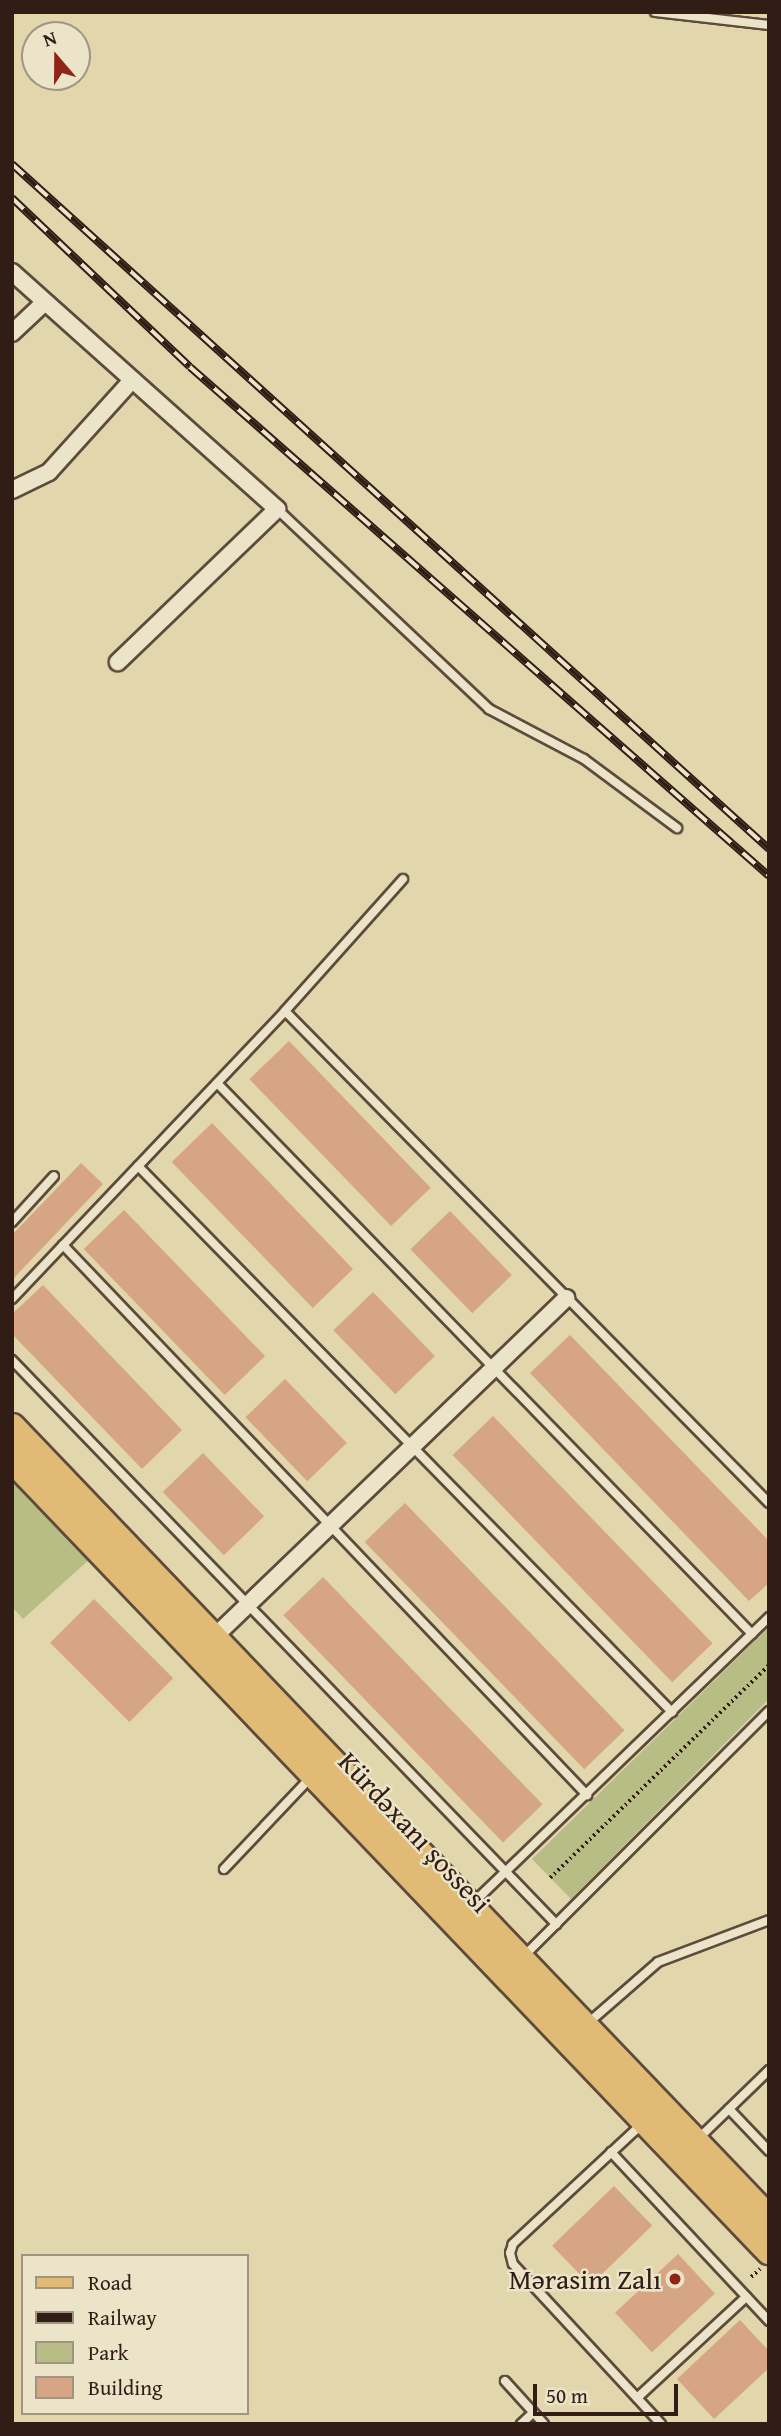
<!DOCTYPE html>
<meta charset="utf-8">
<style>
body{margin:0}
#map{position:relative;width:781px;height:2436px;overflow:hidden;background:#e2d6ac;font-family:"Gentium Book Plus",serif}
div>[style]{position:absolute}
.green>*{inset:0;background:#b8bd86}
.building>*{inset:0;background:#d6a583;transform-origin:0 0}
.path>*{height:3.5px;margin-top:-1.75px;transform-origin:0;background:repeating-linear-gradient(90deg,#311d15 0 2px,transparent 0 5.5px)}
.roads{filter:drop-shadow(2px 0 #5d4b3b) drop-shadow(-2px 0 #5d4b3b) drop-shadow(0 2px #5d4b3b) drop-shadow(0 -2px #5d4b3b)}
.service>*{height:8px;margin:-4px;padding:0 4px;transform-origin:4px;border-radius:4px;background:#ece4c9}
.minor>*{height:16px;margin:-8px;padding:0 8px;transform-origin:8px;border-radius:8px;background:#ece4c9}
.primary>*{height:26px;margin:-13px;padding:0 13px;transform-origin:13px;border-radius:13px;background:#e1bb76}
.rail>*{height:8px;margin-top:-4px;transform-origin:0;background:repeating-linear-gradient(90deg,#ece4c9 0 16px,#311d15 0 32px);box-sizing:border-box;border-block:2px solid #311d15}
.dots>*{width:19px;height:19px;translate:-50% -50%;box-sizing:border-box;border:4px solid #ece4c9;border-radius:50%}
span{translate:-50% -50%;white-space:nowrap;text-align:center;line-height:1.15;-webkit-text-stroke:5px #ece4c9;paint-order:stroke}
.street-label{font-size:28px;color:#311d15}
.poi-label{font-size:28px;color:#311d15}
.right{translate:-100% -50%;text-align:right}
.frame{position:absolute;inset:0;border:14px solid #311d15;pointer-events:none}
.legend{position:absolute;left:21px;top:2254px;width:228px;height:161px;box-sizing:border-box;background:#ece4c9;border:2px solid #a19481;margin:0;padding:9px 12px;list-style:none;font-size:21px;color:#311d15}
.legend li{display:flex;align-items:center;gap:14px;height:35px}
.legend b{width:35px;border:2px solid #a19481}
.north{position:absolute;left:21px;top:21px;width:70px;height:70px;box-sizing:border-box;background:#ece4c9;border:2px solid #a19481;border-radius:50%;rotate:340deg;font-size:19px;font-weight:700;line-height:28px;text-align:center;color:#311d15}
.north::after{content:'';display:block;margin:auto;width:24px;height:32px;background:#8f2418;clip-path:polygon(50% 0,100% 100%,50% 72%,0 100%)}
.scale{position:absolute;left:533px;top:2384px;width:145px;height:32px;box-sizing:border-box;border:4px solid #311d15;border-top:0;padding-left:9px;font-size:21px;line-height:24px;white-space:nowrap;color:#311d15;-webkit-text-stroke:5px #ece4c9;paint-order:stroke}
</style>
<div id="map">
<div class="green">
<div style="clip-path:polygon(12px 1476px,91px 1558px,23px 1619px,12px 1607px)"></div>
<div style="clip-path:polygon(769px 1627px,769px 1699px,571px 1899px,532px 1859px)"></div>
</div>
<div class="building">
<div style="left:289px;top:1041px;width:204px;height:55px;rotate:46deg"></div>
<div style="left:212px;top:1123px;width:203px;height:56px;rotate:46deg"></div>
<div style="clip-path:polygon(81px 1163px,103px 1184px,12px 1280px,12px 1235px)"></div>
<div style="left:124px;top:1210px;width:203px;height:56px;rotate:46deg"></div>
<div style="left:450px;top:1211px;width:89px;height:55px;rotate:46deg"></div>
<div style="clip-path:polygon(43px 1285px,182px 1430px,142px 1469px,12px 1334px,12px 1314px)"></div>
<div style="left:373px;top:1292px;width:89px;height:55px;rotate:46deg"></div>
<div style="clip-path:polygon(570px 1335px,769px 1541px,769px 1583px,749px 1601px,530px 1373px)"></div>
<div style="left:285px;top:1379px;width:89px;height:55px;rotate:46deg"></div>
<div style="left:493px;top:1416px;width:316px;height:56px;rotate:46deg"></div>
<div style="left:203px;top:1453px;width:88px;height:56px;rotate:46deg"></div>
<div style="left:405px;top:1503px;width:316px;height:56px;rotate:46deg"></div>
<div style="left:323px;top:1577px;width:316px;height:55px;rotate:46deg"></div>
<div style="left:94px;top:1599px;width:112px;height:62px;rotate:45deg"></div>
<div style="left:614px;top:2186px;width:55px;height:86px;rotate:46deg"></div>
<div style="left:678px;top:2254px;width:54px;height:86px;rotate:47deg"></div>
<div style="clip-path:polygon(740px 2320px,769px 2351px,769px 2368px,714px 2419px,677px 2379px)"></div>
</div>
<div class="path">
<div style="left:550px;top:1878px;width:305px;rotate:-44.2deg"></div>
<div style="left:751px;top:2277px;width:12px;rotate:-42deg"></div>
</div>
<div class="roads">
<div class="service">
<div style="left:655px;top:12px;width:115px;rotate:6.5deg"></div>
<div style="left:277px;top:509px;width:291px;rotate:43.3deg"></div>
<div style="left:489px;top:709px;width:107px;rotate:27.8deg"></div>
<div style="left:584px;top:759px;width:116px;rotate:36.6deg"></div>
<div style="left:285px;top:1011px;width:690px;rotate:45.47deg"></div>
<div style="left:217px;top:1083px;width:768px;rotate:45.84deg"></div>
<div style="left:138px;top:1166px;width:764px;rotate:45.64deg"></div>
<div style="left:12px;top:1222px;width:62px;rotate:-47.6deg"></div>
<div style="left:63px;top:1245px;width:760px;rotate:46.39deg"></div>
<div style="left:12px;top:1299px;width:397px;rotate:-46.5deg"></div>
<div style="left:285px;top:1011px;width:177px;rotate:-48.2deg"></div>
<div style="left:12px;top:1360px;width:784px;rotate:46.03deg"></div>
<div style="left:224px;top:1869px;width:127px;rotate:-46.6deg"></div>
<div style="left:472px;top:1904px;width:413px;rotate:-44deg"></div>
<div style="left:523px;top:1957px;width:348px;rotate:-45deg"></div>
<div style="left:587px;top:2024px;width:94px;rotate:-41.1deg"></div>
<div style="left:658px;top:1962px;width:119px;rotate:-20.7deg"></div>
<div style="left:729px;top:2109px;width:58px;rotate:46.4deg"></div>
<div style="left:643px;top:2123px;width:178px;rotate:137.1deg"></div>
<div style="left:513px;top:2244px;width:9px;rotate:108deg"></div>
<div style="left:510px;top:2253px;width:11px;rotate:75deg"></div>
<div style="left:513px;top:2264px;width:218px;rotate:47.2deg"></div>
<div style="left:697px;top:2140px;width:100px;rotate:-44.2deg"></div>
<div style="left:611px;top:2152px;width:231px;rotate:46.9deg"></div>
<div style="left:505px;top:2381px;width:58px;rotate:47.8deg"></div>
<div style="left:637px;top:2398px;width:149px;rotate:-42.8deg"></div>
<div style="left:521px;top:2424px;width:16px;rotate:-43deg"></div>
</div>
<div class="minor">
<div style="left:12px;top:272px;width:356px;rotate:41.8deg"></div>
<div style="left:277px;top:509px;width:221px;rotate:136.1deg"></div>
<div style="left:12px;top:333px;width:45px;rotate:-43.2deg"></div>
<div style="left:12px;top:490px;width:41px;rotate:-25.9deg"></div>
<div style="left:49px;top:472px;width:124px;rotate:-47.9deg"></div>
<div style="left:209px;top:1642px;width:496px;rotate:-43.9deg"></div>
</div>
<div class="primary">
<div style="left:12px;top:1427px;width:1096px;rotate:46.29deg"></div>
<div style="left:12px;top:1459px;width:1096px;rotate:46.29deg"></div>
</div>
</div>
<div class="rail">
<div style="left:12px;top:164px;width:1021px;rotate:42.14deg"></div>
<div style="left:12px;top:198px;width:245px;rotate:43.5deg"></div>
<div style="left:190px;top:367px;width:771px;rotate:41.32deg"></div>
</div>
<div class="dots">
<div style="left:675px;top:2279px;background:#8f2418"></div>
</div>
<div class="street-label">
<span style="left:415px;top:1832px;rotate:47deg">Kürdəxanı şossesi</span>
</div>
<div class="poi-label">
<span class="right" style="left:661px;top:2279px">Mərasim Zalı</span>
</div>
<div class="frame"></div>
<ul class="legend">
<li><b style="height:9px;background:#e1bb76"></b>Road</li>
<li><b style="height:9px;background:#311d15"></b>Railway</li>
<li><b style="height:19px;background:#b8bd86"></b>Park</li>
<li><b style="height:19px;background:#d6a583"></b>Building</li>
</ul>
<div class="north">N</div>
<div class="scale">50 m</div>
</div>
